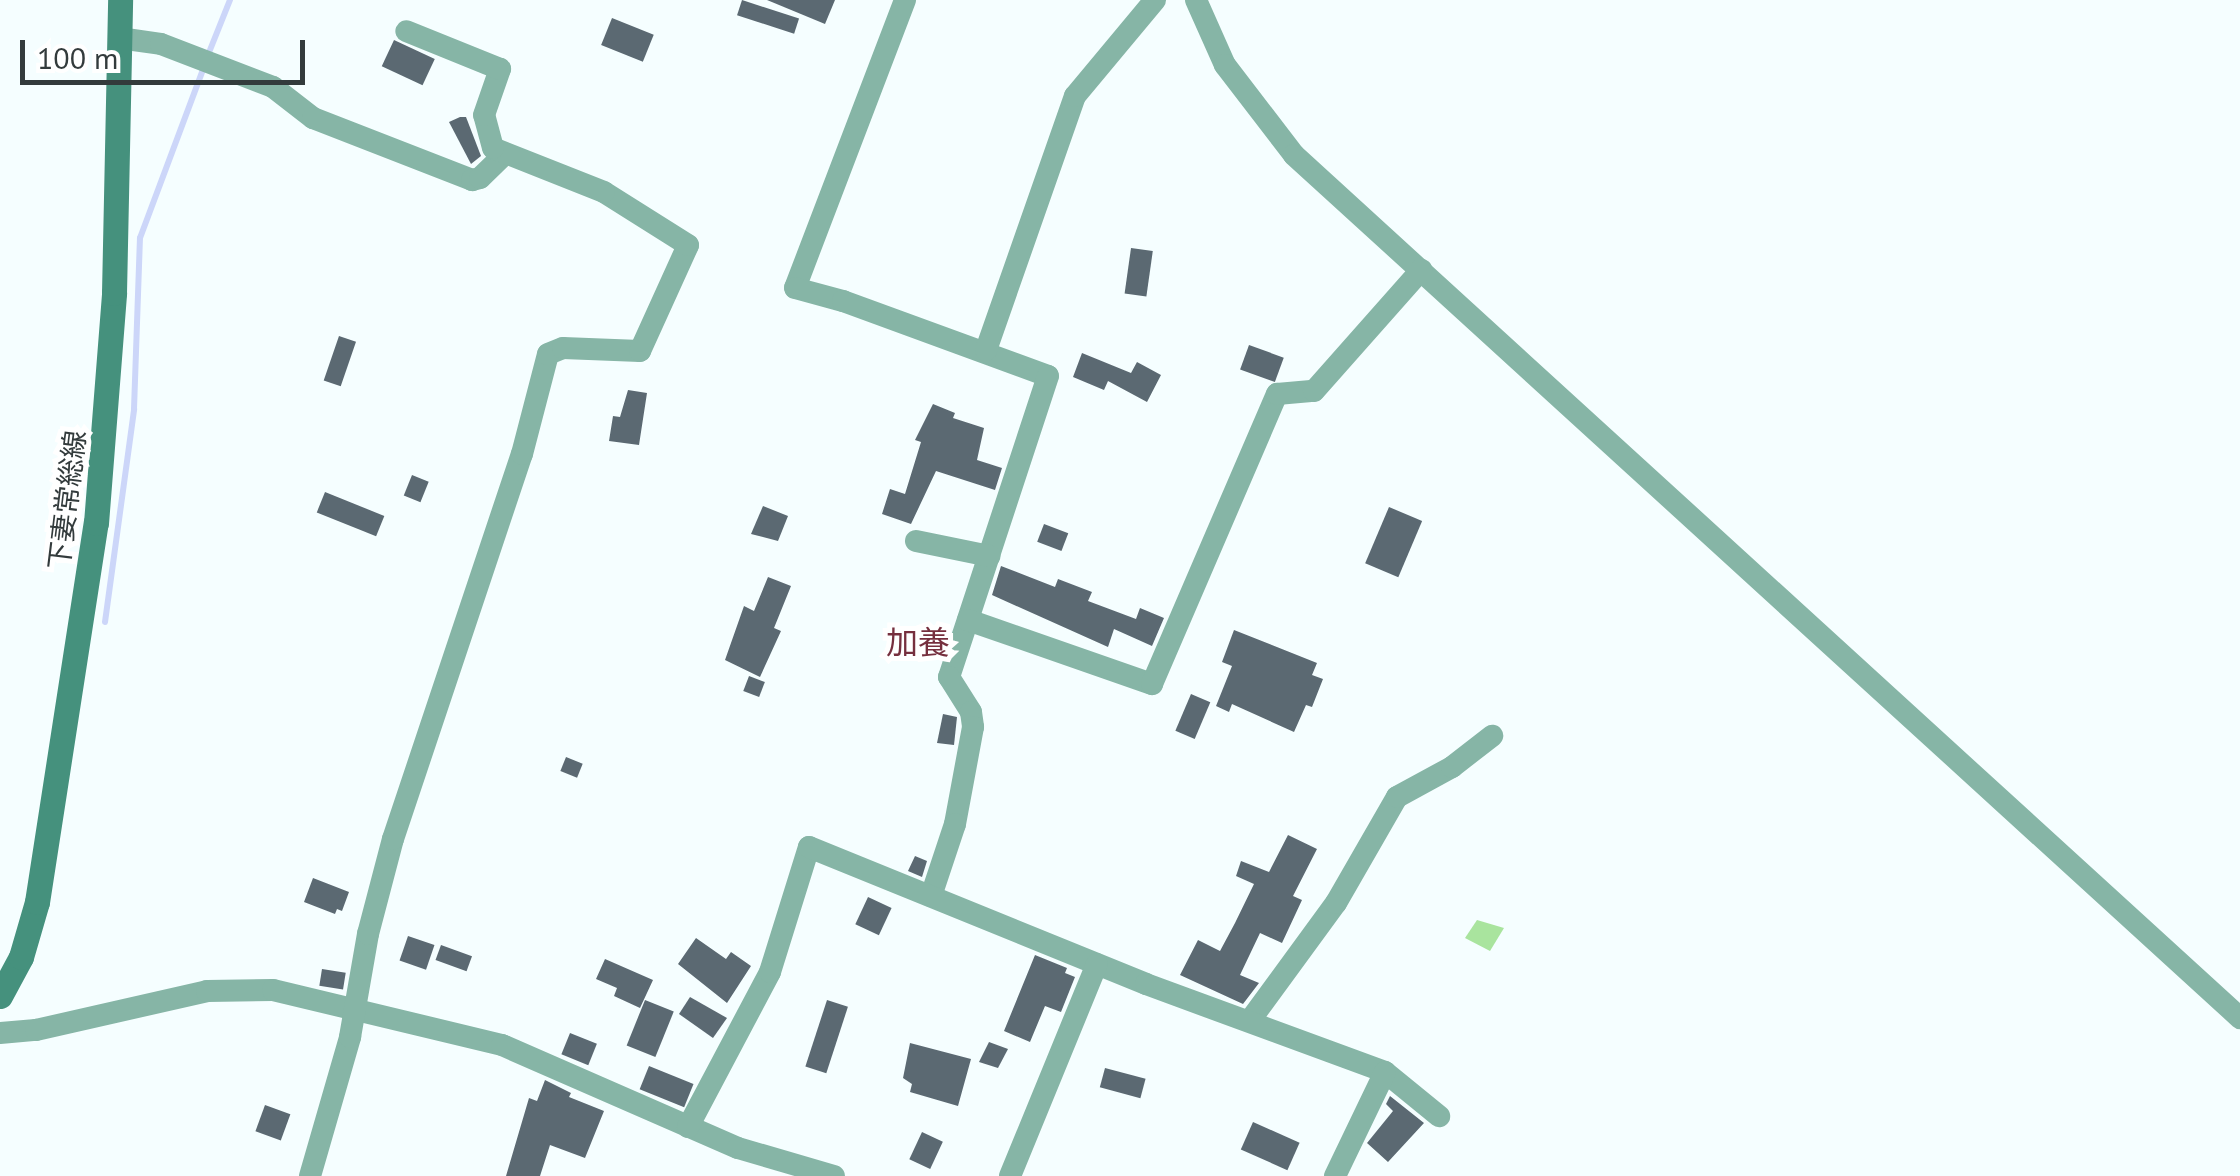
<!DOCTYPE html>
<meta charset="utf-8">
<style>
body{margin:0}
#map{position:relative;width:2240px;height:1176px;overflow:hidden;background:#f5feff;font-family:"PT Sans","Noto Sans JP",sans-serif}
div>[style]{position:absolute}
.green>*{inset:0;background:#a9e49e}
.stream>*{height:6px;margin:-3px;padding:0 3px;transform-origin:3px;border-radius:3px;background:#ccd6f9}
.building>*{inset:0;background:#5b6972;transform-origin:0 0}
.street>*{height:22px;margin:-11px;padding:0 11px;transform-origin:11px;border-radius:11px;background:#86b5a6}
.secondary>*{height:25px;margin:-12.5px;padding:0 12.5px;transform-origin:12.5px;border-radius:12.5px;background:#45917d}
span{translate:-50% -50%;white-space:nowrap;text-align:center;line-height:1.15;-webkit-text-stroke:10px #fff;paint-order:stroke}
.street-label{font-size:28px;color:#333b3c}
.quarter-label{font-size:32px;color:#762f3e}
.scale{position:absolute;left:20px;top:40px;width:285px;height:45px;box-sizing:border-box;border:5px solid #333b3c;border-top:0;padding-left:12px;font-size:30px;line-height:35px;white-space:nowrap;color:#333b3c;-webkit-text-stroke:8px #fff;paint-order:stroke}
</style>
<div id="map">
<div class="green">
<div style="clip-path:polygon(1477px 920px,1504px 928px,1490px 951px,1465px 938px)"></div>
</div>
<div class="stream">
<div style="left:208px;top:55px;width:59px;rotate:-68.2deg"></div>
<div style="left:105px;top:622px;width:215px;rotate:-82.2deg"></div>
<div style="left:134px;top:409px;width:171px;rotate:-88deg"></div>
<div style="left:140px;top:238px;width:183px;rotate:-69.5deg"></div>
</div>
<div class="building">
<div style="left:742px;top:0;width:60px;height:16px;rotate:18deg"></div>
<div style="clip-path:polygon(767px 0,835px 0,825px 24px)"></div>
<div style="left:612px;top:18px;width:45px;height:29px;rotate:22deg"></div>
<div style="left:394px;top:40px;width:45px;height:29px;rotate:25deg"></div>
<div style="clip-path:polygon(460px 117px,466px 117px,481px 156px,471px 164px,449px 122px)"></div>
<div style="left:1131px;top:248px;width:22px;height:46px;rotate:8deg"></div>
<div style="left:339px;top:336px;width:18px;height:47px;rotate:19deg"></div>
<div style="left:1249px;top:345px;width:37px;height:26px;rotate:20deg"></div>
<div style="clip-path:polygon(1082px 353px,1131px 373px,1137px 362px,1161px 375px,1147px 402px,1108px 381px,1104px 390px,1073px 377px)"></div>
<div style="clip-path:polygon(628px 390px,647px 393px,639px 445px,609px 441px,613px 416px,620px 417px)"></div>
<div style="clip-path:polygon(933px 404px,955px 413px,953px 418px,984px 428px,977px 460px,1002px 468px,995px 490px,936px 471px,911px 524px,882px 514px,890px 489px,905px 494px,921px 442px,915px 440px)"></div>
<div style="left:412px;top:475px;width:18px;height:22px;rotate:22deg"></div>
<div style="left:325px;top:492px;width:64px;height:22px;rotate:22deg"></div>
<div style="clip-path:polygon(763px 506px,788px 516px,778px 541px,751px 534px)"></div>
<div style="left:1389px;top:507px;width:36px;height:61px;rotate:23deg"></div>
<div style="left:1044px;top:524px;width:26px;height:19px;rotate:21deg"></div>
<div style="clip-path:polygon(1001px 566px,1055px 587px,1058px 579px,1092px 592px,1088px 601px,1136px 619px,1140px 608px,1164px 618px,1152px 646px,1114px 629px,1108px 647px,992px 595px)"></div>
<div style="clip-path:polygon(768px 577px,791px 586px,774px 628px,781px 631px,760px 677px,725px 660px,744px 606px,754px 611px)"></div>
<div style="clip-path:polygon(1234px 630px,1317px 663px,1312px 675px,1323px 679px,1312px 707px,1306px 705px,1294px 732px,1232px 704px,1229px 712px,1216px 706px,1232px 666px,1222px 662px)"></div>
<div style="left:749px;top:676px;width:17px;height:16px;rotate:21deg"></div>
<div style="left:1191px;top:694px;width:21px;height:40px;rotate:23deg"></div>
<div style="clip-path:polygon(943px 714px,957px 717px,954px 745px,937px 743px)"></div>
<div style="left:566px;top:757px;width:18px;height:15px;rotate:22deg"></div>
<div style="clip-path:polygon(1288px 835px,1317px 849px,1293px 896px,1302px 900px,1282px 943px,1260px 933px,1240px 975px,1259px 983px,1243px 1004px,1180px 975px,1198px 940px,1220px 951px,1235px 923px,1254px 884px,1236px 876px,1241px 861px,1269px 872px)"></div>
<div style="clip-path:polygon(915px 856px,927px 861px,922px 877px,908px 871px)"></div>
<div style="clip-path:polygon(313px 878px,349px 892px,342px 911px,337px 909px,335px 914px,304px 902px)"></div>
<div style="left:868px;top:897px;width:26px;height:30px;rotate:25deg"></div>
<div style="left:408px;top:936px;width:28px;height:26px;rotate:19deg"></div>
<div style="clip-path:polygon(696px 938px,726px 959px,731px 952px,751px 966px,727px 1003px,678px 964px)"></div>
<div style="left:441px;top:945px;width:33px;height:16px;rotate:20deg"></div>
<div style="clip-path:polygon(1035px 955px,1067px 968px,1065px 973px,1075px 977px,1061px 1012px,1045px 1006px,1030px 1042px,1004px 1031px)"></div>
<div style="clip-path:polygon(605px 959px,653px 980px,640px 1008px,614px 996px,617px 988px,596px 979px)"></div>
<div style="left:322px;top:969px;width:24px;height:17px;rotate:9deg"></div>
<div style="clip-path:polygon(690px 997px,727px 1018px,713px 1038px,679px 1014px)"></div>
<div style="left:645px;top:1000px;width:31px;height:49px;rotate:22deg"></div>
<div style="left:827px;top:1000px;width:22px;height:70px;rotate:18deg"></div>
<div style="left:570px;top:1033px;width:29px;height:23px;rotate:22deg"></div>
<div style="clip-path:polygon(989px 1042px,1008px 1049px,998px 1068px,979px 1062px)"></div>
<div style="clip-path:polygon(910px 1043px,971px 1059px,958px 1106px,910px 1092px,912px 1084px,903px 1078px)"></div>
<div style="left:649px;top:1066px;width:48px;height:25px;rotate:22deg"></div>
<div style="left:1105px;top:1068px;width:42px;height:20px;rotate:15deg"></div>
<div style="clip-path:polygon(545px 1080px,571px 1093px,569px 1097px,604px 1111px,585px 1158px,550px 1145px,540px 1176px,506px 1176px,529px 1098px,537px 1101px)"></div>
<div style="clip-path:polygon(1390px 1096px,1424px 1123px,1388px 1162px,1367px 1143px,1393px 1111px,1386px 1104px)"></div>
<div style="left:265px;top:1105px;width:27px;height:28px;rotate:20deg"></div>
<div style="left:1253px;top:1122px;width:51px;height:30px;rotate:24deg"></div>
<div style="left:922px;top:1132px;width:23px;height:30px;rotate:25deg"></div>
</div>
<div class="street">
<div style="left:905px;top:0;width:308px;rotate:110.9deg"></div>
<div style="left:795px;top:288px;width:50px;rotate:15.2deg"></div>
<div style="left:843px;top:301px;width:218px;rotate:20.1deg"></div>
<div style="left:1048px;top:376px;width:317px;rotate:108.2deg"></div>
<div style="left:949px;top:677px;width:41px;rotate:57.8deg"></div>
<div style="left:971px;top:712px;width:15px;rotate:82deg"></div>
<div style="left:973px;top:727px;width:99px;rotate:100.5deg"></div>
<div style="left:955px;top:824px;width:76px;rotate:108.4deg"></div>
<div style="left:1196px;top:0;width:71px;rotate:66deg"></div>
<div style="left:1225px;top:65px;width:113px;rotate:52.5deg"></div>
<div style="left:1294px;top:155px;width:1281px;rotate:42.37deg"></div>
<div style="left:119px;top:38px;width:42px;rotate:8.1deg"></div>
<div style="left:161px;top:44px;width:120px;rotate:21deg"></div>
<div style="left:273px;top:87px;width:51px;rotate:37.8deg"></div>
<div style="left:313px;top:118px;width:171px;rotate:21.3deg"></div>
<div style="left:472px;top:180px;width:8px;rotate:-14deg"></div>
<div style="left:480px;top:178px;width:35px;rotate:-44deg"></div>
<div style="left:986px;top:350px;width:269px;rotate:-70.7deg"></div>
<div style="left:1075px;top:96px;width:125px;rotate:-50.2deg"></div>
<div style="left:916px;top:541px;width:75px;rotate:11.6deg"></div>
<div style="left:968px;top:620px;width:195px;rotate:19.2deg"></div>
<div style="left:1152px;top:684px;width:316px;rotate:-66.7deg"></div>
<div style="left:1277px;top:394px;width:37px;rotate:-5deg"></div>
<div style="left:1314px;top:391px;width:162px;rotate:-48.5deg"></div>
<div style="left:1251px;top:1019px;width:144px;rotate:-53.8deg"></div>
<div style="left:1336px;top:903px;width:122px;rotate:-60.1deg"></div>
<div style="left:1397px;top:797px;width:63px;rotate:-28.6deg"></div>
<div style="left:1452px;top:767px;width:51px;rotate:-37.8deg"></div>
<div style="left:0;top:1033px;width:36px;rotate:-5deg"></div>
<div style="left:36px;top:1030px;width:175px;rotate:-12.8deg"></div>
<div style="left:207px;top:991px;width:66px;rotate:-0.9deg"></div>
<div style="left:273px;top:990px;width:236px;rotate:13.5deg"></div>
<div style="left:502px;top:1045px;width:257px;rotate:23.6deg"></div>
<div style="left:738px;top:1148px;width:100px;rotate:16.3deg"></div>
<div style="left:688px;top:1127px;width:175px;rotate:-62.1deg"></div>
<div style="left:770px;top:972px;width:131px;rotate:-72.7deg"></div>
<div style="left:809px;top:847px;width:364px;rotate:22.1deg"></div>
<div style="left:1146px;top:984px;width:255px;rotate:20.2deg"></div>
<div style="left:1385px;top:1072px;width:70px;rotate:39.2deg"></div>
<div style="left:310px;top:1176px;width:145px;rotate:-73.9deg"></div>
<div style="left:350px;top:1037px;width:105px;rotate:-80.1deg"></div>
<div style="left:368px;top:934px;width:98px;rotate:-75.3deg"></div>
<div style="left:393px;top:839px;width:406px;rotate:-71.5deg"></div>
<div style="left:522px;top:454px;width:103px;rotate:-75.4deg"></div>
<div style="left:548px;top:354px;width:16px;rotate:-22deg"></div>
<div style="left:563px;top:348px;width:77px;rotate:2.2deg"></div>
<div style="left:640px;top:351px;width:116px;rotate:-65.6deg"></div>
<div style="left:688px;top:245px;width:99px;rotate:-147.8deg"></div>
<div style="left:604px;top:192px;width:119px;rotate:-158.4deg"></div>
<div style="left:493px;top:148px;width:34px;rotate:-105deg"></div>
<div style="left:484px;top:115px;width:49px;rotate:-70.8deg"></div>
<div style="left:500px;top:69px;width:101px;rotate:-158deg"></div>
<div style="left:1010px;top:1176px;width:229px;rotate:-67.7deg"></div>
<div style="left:1335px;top:1176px;width:115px;rotate:-64.3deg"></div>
</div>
<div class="secondary">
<div style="left:0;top:996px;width:44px;rotate:-61.7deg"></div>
<div style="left:21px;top:957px;width:57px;rotate:-73.8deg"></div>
<div style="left:37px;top:902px;width:384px;rotate:-81.2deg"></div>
<div style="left:96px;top:523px;width:231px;rotate:-85.5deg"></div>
<div style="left:114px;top:293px;width:293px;rotate:-88.8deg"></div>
</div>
<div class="street-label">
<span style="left:67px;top:500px;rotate:-83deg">下妻常総線</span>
</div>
<div class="quarter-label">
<span style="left:918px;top:642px">加養</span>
</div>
<div class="scale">100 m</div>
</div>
